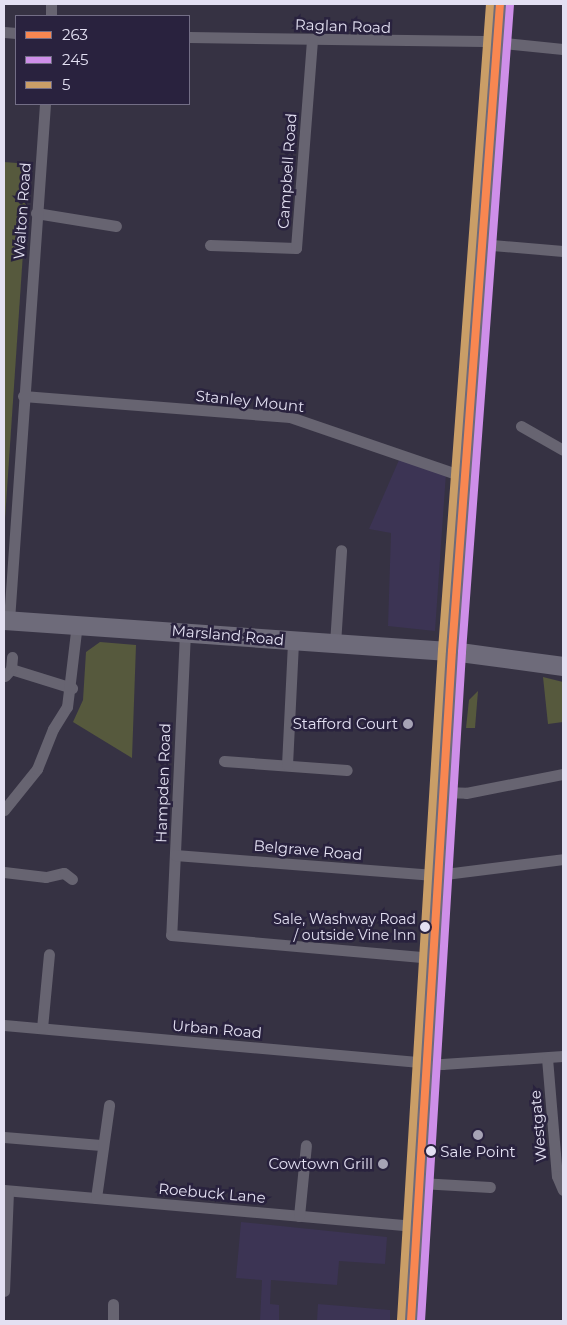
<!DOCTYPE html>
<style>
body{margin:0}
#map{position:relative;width:567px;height:1325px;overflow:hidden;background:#363243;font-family:Montserrat,sans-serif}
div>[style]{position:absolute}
.built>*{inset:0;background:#3c3454}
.green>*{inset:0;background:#56593d}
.minor>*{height:11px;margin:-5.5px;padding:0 5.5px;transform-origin:5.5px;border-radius:5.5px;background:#676471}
.primary>*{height:19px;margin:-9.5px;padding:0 9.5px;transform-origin:9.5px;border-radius:9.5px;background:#6e6b7a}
.trunk>*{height:20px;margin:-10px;padding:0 10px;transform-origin:10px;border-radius:10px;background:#6e6b7b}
.bus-1>*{height:8px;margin:-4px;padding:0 4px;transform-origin:4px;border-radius:4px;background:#f88751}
.bus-2>*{height:8px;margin:-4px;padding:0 4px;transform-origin:4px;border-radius:4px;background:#ce8fe9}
.bus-3>*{height:8px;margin:-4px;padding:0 4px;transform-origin:4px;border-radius:4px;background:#ca9e67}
.dots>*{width:14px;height:14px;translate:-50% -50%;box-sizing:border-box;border:2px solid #29223e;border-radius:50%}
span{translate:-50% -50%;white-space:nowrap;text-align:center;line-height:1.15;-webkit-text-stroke:5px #29223e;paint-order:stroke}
.bus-label{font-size:14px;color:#e3e0f2}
.right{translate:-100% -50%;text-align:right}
.street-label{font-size:15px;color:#e3e0f2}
.poi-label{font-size:15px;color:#e3e0f2}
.frame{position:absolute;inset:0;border:5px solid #e3e0f2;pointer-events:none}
.legend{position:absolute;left:15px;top:15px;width:175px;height:90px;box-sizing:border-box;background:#29223e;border:1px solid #736e86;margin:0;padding:6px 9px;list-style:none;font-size:15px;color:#e3e0f2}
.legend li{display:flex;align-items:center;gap:10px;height:25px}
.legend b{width:25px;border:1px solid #736e86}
</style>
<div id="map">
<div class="built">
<div style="clip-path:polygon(399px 460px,446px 473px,435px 631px,388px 626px,391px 533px,369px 529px)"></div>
<div style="clip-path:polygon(241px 1222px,387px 1237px,385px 1264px,339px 1261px,337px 1285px,271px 1280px,270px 1304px,279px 1305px,279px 1321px,260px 1321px,262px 1280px,236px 1278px)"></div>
<div style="clip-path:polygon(318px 1304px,390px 1310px,390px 1321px,317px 1321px)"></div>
</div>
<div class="green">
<div style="clip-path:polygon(4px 162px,29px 164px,4px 534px)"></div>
<div style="clip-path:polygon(100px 642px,136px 645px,132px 758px,73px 722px,83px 700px,86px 652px)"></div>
<div style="clip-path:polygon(543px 677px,563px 682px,563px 722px,548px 724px)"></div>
<div style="clip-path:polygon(478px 691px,475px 728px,466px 728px,469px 700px)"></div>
</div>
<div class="minor">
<div style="left:51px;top:16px;width:12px;rotate:-90deg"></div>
<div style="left:4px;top:32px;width:12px;rotate:5deg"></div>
<div style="left:189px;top:37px;width:295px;rotate:0.8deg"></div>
<div style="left:484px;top:41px;width:79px;rotate:5.8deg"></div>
<div style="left:36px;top:213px;width:81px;rotate:9.2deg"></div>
<div style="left:480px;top:244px;width:83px;rotate:4.8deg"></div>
<div style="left:210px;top:245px;width:86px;rotate:2deg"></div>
<div style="left:296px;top:248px;width:209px;rotate:-85.6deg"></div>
<div style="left:23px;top:396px;width:268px;rotate:4.5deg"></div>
<div style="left:290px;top:417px;width:185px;rotate:18.9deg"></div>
<div style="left:521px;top:426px;width:48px;rotate:29.7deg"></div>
<div style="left:9px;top:620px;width:517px;rotate:-86.01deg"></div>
<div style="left:185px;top:632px;width:303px;rotate:92.6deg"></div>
<div style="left:171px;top:935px;width:263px;rotate:5deg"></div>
<div style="left:335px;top:644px;width:94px;rotate:-86.3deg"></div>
<div style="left:11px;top:669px;width:64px;rotate:17.3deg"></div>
<div style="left:5px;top:676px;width:9px;rotate:-49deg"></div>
<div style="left:11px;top:669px;width:12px;rotate:-85deg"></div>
<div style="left:224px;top:761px;width:123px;rotate:4.2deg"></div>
<div style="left:287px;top:765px;width:124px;rotate:-87.2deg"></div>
<div style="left:443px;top:792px;width:23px;rotate:2deg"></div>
<div style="left:466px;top:793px;width:99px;rotate:-11.1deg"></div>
<div style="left:4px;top:810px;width:53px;rotate:-51.2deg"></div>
<div style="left:37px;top:769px;width:43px;rotate:-68.2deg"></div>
<div style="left:53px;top:729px;width:26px;rotate:-58deg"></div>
<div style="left:67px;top:707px;width:85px;rotate:-83.2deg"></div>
<div style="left:175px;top:855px;width:263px;rotate:4.4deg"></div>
<div style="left:437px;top:875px;width:127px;rotate:-7.2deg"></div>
<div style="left:4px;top:872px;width:42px;rotate:6.8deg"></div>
<div style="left:46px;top:877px;width:18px;rotate:-13deg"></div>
<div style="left:64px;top:873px;width:10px;rotate:37deg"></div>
<div style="left:4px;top:1025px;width:440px;rotate:5.1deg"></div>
<div style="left:442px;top:1064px;width:121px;rotate:-3.8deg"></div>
<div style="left:42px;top:1028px;width:74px;rotate:-84.6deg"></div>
<div style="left:547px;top:1058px;width:118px;rotate:85.2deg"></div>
<div style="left:557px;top:1176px;width:15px;rotate:67deg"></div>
<div style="left:4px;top:1137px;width:97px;rotate:4.7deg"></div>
<div style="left:420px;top:1183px;width:70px;rotate:3.3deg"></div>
<div style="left:4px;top:1190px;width:415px;rotate:5deg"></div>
<div style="left:96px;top:1198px;width:94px;rotate:-82deg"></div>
<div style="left:299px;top:1216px;width:71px;rotate:-84.4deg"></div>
<div style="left:4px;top:1291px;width:100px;rotate:-87.7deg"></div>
<div style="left:113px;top:1321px;width:17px;rotate:-90deg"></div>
</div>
<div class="primary">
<div style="left:4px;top:620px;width:449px;rotate:4deg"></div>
<div style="left:452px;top:651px;width:112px;rotate:7.7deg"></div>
</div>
<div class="trunk">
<div style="left:411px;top:1321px;width:671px;rotate:-86.5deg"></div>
<div style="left:452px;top:651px;width:649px;rotate:-85.76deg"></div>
</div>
<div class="bus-1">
<div style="left:411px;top:1321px;width:671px;rotate:-86.5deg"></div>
<div style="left:452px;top:651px;width:649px;rotate:-85.76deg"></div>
</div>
<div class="bus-2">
<div style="left:421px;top:1321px;width:670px;rotate:-86.49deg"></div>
<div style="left:462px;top:652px;width:649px;rotate:-85.76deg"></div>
</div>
<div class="bus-3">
<div style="left:401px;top:1320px;width:671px;rotate:-86.5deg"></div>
<div style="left:442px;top:650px;width:648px;rotate:-85.75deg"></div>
</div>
<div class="dots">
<div style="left:408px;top:724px;background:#a6a3b5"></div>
<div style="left:425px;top:927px;background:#e3e0f2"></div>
<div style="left:478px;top:1135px;background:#a6a3b5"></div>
<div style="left:431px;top:1151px;background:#e3e0f2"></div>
<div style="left:383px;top:1164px;background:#a6a3b5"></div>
</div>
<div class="bus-label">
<span class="right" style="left:416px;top:927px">Sale, Washway Road<br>/ outside Vine Inn</span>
</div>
<div class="street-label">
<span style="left:343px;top:26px;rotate:2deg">Raglan Road</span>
<span style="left:287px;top:171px;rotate:-86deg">Campbell Road</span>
<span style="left:22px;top:211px;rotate:-86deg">Walton Road</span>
<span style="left:250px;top:401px;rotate:6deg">Stanley Mount</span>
<span style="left:228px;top:635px;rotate:5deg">Marsland Road</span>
<span style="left:163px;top:783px;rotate:-88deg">Hampden Road</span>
<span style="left:308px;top:850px;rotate:5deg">Belgrave Road</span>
<span style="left:217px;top:1029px;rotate:5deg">Urban Road</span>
<span style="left:538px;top:1126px;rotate:-95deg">Westgate</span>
<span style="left:212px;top:1193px;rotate:5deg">Roebuck Lane</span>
</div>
<div class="poi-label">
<span class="right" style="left:398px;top:724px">Stafford Court</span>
<span style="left:478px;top:1152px">Sale Point</span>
<span class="right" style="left:373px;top:1164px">Cowtown Grill</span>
</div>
<div class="frame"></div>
<ul class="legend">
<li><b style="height:6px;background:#f88751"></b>263</li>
<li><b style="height:6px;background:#ce8fe9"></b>245</li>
<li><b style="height:6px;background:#ca9e67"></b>5</li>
</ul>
</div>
